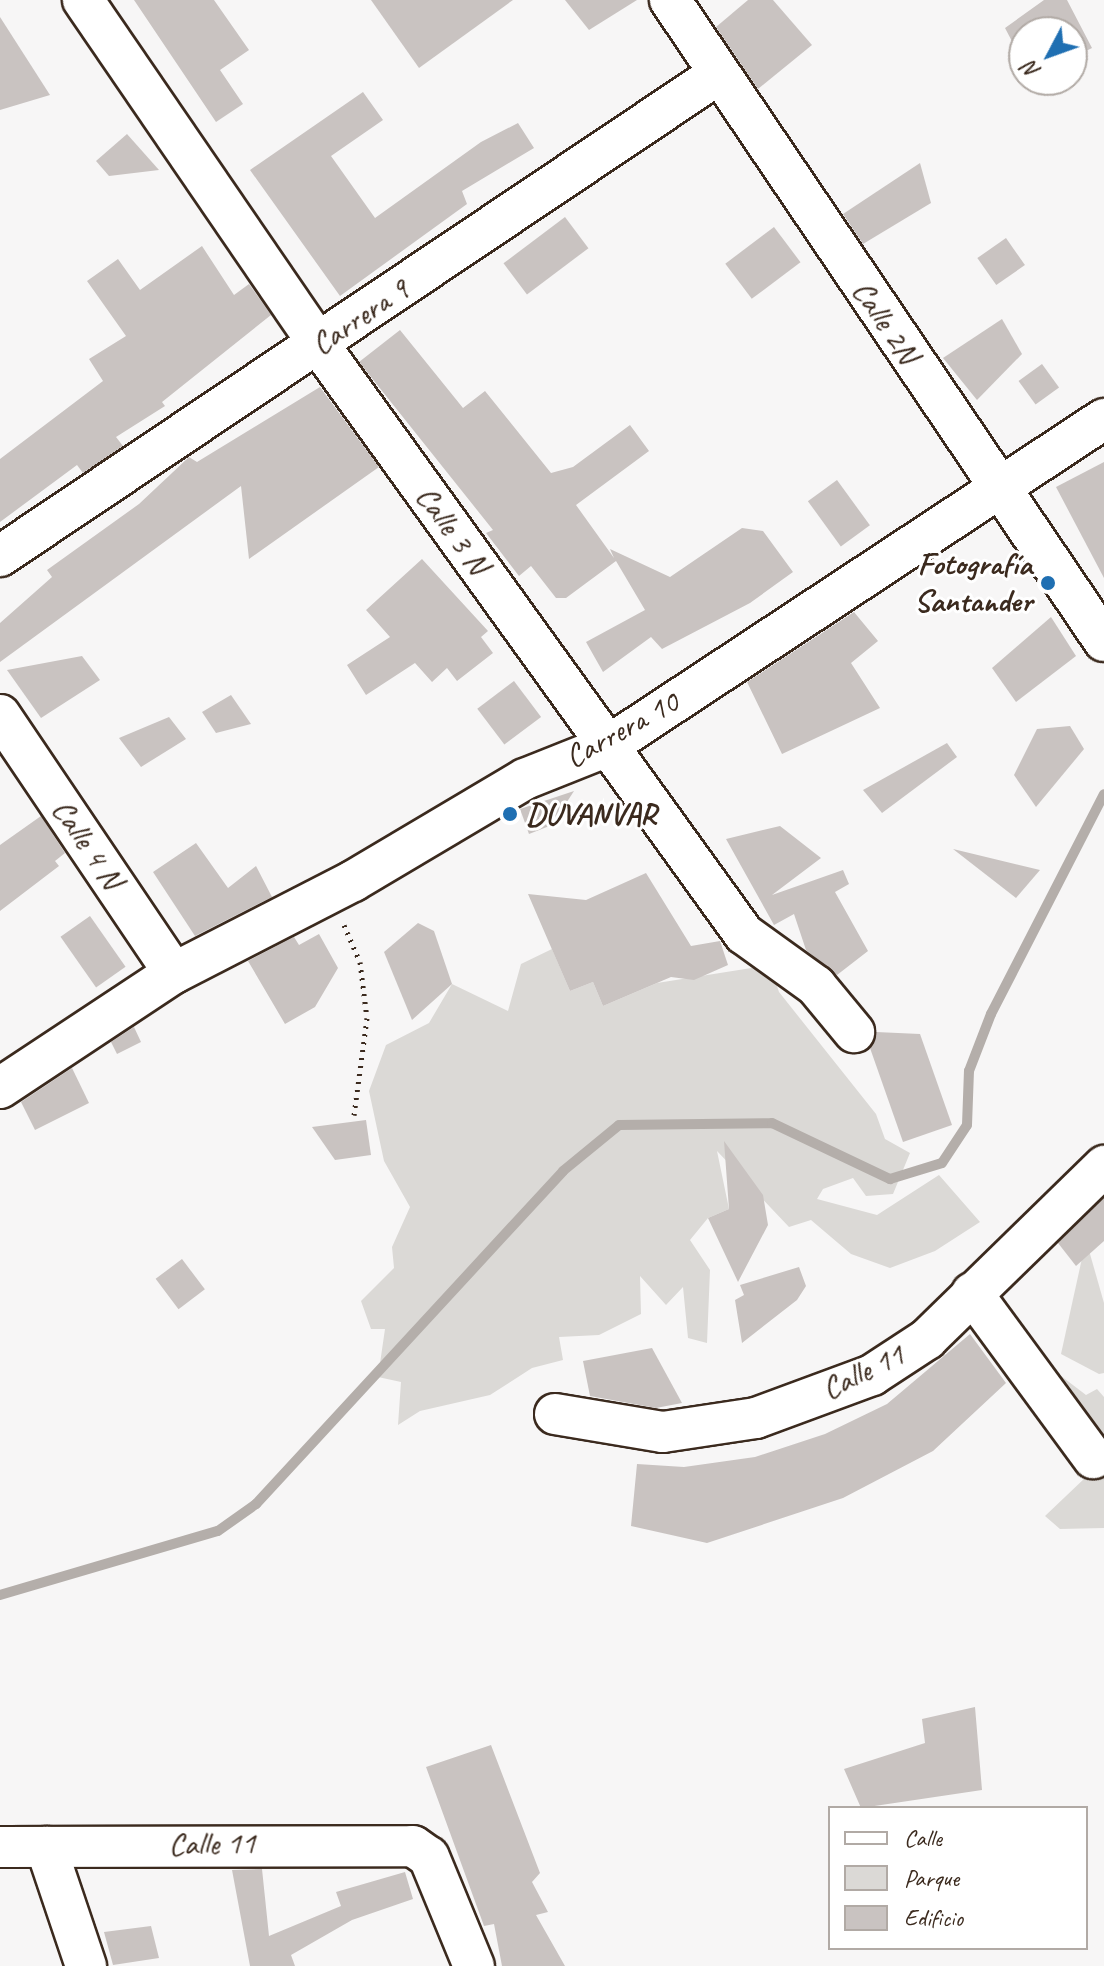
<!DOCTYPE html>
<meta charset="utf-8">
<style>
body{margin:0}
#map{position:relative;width:1104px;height:1966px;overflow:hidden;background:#f7f6f6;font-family:Caveat,sans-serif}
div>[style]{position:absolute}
.green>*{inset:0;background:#dbd9d6}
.stream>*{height:10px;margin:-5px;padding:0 5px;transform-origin:5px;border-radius:5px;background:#b4aeaa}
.building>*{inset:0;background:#c9c3c1;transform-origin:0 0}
.path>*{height:5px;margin-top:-2.5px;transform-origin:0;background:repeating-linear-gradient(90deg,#3b2a1e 0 2px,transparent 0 8px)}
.roads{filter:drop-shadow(2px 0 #3b2a1e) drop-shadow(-2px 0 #3b2a1e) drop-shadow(0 2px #3b2a1e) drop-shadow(0 -2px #3b2a1e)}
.street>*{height:40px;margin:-20px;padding:0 20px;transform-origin:20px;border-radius:20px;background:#fff}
.dots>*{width:22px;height:22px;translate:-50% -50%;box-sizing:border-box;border:4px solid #fff;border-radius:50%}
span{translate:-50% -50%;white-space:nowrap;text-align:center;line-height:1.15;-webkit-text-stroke:6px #fff;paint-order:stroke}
.street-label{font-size:32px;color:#3b2a1e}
.poi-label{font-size:32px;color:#3b2a1e;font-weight:700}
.right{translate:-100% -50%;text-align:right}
.left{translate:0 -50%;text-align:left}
.legend{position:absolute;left:828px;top:1806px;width:260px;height:144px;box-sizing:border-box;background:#fff;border:2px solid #b1aaa5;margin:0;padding:10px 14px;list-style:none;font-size:24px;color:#3b2a1e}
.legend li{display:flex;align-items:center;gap:16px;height:40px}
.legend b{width:40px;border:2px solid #b1aaa5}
.north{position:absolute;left:1008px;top:16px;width:80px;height:80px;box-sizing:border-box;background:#fff;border:2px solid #b1aaa5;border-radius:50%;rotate:229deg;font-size:22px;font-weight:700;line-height:32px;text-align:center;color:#3b2a1e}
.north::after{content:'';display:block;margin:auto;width:28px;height:36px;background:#1f6fb2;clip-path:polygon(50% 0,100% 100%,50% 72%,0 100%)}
</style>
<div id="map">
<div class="green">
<div style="clip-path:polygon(552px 949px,570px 991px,593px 982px,603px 1006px,657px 983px,770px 965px,779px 992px,876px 1114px,885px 1139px,910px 1153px,893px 1194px,866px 1196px,853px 1178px,823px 1189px,817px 1199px,877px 1215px,939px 1175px,980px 1222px,935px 1251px,890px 1268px,851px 1254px,811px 1220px,789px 1227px,717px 1151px,729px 1209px,708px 1218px,690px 1240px,710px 1270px,707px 1343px,688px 1338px,683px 1287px,666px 1305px,640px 1276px,641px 1314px,599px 1335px,559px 1337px,563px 1360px,532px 1368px,490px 1395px,420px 1411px,398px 1425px,401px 1382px,378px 1377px,385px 1329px,371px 1329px,361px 1301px,394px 1268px,392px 1247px,410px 1207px,384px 1161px,369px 1091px,386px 1045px,429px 1023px,452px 984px,508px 1011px,521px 964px)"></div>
<div style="clip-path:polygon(1086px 1240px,1104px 1303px,1104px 1373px,1099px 1374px,1061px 1354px)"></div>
<div style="clip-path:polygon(1048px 1366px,1086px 1395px,1097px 1389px,1104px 1397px,1104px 1528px,1060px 1529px,1045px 1516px,1086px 1477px,1035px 1379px)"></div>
</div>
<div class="stream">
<div style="left:0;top:1595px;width:227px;rotate:-16.4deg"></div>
<div style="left:218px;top:1531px;width:47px;rotate:-35.4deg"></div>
<div style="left:256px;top:1504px;width:453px;rotate:-47.3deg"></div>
<div style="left:563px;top:1171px;width:72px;rotate:-39.4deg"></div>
<div style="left:619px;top:1125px;width:153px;rotate:-0.7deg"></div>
<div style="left:772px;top:1123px;width:131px;rotate:25.4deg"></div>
<div style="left:890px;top:1179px;width:54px;rotate:-17.1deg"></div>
<div style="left:942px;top:1163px;width:45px;rotate:-56.7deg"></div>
<div style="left:967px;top:1125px;width:54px;rotate:-87.9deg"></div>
<div style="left:969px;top:1071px;width:61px;rotate:-68.9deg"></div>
<div style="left:991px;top:1014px;width:247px;rotate:-62.8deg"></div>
</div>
<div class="building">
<div style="clip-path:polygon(134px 0,214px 0,249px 50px,220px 70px,243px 104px,216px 122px)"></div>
<div style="clip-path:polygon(371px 0,513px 0,419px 68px)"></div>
<div style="clip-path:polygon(565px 0,637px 0,589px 30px)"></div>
<div style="clip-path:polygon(748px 0,773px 0,812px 45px,758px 89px,716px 27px)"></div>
<div style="clip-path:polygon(1044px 0,1067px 0,1092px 48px,1072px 58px,1072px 32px,1024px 32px,1024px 64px,1005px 28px)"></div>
<div style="clip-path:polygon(0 17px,50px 95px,0 110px)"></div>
<div style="clip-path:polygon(363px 92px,383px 120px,331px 156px,375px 218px,481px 142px,518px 123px,534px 148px,462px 191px,467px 204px,340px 296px,250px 170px)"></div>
<div style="clip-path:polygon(127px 134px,159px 170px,109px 176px,96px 161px)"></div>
<div style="clip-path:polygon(920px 163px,931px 203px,863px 244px,843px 214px)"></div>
<div style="left:565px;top:217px;width:39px;height:77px;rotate:53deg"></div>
<div style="left:774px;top:227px;width:44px;height:61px;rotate:53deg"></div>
<div style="left:1006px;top:238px;width:33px;height:35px;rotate:55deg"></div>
<div style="clip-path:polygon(202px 246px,234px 295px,249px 284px,271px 315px,162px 402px,165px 406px,116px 437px,123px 446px,83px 473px,77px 465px,0 522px,0 459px,103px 381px,89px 359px,126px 336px,87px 281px,118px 259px,140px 290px)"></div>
<div style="clip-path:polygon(1002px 319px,1022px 354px,977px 400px,943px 358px)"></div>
<div style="clip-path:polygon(400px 330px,463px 408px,485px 391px,551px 473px,573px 467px,630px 425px,649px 451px,576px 505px,614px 558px,610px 549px,670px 577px,742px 528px,763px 531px,793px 572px,750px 603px,662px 649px,651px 637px,603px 672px,586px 642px,645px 610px,616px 561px,566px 598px,556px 598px,531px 566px,519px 576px,486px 533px,493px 530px,359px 362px)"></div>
<div style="left:1042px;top:364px;width:29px;height:29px;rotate:54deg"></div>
<div style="clip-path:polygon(320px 387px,379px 467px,249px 559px,241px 486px,0 662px,0 623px,52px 577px,47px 570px,139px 504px,189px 457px,197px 462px)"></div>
<div style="clip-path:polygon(1104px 462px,1104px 578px,1056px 487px)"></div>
<div style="left:837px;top:480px;width:56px;height:36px;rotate:54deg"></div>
<div style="clip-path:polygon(422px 559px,488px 631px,481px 637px,493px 653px,457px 681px,447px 668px,432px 682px,415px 663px,366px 695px,347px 665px,390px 637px,366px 610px)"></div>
<div style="clip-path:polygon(854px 612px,878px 641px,851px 663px,880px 708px,782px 754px,747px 682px)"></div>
<div style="clip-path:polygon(1051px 617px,1076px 656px,1016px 702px,992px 668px)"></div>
<div style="clip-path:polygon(82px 656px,100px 680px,41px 718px,7px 670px)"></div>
<div style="left:514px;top:681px;width:45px;height:46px;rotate:53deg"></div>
<div style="clip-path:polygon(231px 695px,251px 724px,216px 733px,202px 712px)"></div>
<div style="clip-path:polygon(169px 717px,186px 739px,141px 767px,119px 738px)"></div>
<div style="clip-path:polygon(1070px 726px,1084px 749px,1036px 807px,1014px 775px,1037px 729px)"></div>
<div style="clip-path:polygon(947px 743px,957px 757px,882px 813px,863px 790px)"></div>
<div style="clip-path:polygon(574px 791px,552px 825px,529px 834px,520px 809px)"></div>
<div style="clip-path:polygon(41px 816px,65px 853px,55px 861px,59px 866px,0 911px,0 845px)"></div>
<div style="clip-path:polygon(780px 826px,821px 858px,772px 895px,843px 870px,849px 884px,835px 892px,868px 951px,837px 975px,806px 950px,794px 914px,774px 925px,726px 839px)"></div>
<div style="clip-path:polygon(196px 843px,228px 888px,256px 866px,272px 897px,195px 936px,153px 872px)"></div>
<div style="clip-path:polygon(953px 849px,1040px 870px,1016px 898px)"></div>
<div style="clip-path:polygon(646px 873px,691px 946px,720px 941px,728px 965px,694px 980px,671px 977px,603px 1006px,593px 982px,570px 991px,528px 894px,586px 900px)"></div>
<div style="left:90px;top:916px;width:62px;height:36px;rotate:55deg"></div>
<div style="clip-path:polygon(418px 923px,434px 931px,452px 984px,412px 1020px,384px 952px)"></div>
<div style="clip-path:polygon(319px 934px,338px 968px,315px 1007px,285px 1024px,248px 961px,294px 937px,299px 945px)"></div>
<div style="clip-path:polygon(134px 1027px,141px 1042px,117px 1054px,111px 1042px)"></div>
<div style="clip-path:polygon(876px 1032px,920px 1034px,952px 1125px,903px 1142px,870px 1048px)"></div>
<div style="clip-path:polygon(72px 1068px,89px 1103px,35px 1130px,21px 1102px)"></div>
<div style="clip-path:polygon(366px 1120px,371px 1155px,335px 1160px,312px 1127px)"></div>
<div style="clip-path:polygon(724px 1141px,763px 1195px,768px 1225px,738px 1282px,708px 1218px,729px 1209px)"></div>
<div style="clip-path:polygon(1104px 1198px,1104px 1241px,1076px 1266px,1058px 1243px)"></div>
<div style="left:182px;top:1259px;width:38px;height:33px;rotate:53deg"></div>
<div style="clip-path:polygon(799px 1267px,806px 1286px,797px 1300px,742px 1343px,735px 1300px,744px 1295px,740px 1285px)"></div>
<div style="clip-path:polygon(970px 1334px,1006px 1383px,933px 1451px,843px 1498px,707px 1543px,631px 1526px,637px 1464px,684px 1467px,755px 1457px,825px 1434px,887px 1404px)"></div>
<div style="clip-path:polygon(652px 1348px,682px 1403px,656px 1408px,590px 1396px,583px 1361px)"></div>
<div style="clip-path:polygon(975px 1707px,982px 1790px,861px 1808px,844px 1769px,925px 1743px,922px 1719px)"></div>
<div style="clip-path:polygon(491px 1745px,540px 1873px,532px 1882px,548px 1912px,536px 1915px,565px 1966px,502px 1966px,494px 1924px,484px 1926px,426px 1767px)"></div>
<div style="clip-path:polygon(262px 1869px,269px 1936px,341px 1906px,336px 1892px,405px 1872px,413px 1899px,352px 1920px,291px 1955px,295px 1966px,250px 1966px,232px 1870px)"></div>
<div style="clip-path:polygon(151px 1926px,159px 1958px,113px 1965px,104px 1932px)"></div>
</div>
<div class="path">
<div style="left:344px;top:925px;width:40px;rotate:66.6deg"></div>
<div style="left:360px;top:962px;width:56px;rotate:82.9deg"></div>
<div style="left:367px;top:1018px;width:98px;rotate:97.6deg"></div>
</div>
<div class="roads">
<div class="street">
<div style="left:83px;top:0;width:418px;rotate:55.6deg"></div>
<div style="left:319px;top:345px;width:726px;rotate:54.19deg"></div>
<div style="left:744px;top:934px;width:89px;rotate:35.8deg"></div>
<div style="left:816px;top:986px;width:60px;rotate:50.4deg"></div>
<div style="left:670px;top:0;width:774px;rotate:55.9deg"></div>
<div style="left:0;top:556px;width:863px;rotate:-33.86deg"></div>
<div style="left:0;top:715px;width:311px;rotate:56deg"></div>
<div style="left:0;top:1088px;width:209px;rotate:-33.5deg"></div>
<div style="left:174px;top:973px;width:201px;rotate:-27.2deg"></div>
<div style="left:353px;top:881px;width:200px;rotate:-30.7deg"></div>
<div style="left:525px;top:779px;width:89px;rotate:-21.7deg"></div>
<div style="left:608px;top:746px;width:594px;rotate:-33.4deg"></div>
<div style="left:972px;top:1293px;width:205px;rotate:53.7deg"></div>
<div style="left:555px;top:1414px;width:109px;rotate:9.5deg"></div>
<div style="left:663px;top:1432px;width:94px;rotate:-8.6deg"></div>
<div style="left:756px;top:1418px;width:124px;rotate:-20.3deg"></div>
<div style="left:872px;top:1375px;width:66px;rotate:-33.2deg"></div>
<div style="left:927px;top:1339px;width:248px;rotate:-44.3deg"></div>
<div style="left:0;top:1847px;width:413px;rotate:-0.1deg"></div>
<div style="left:413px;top:1846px;width:19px;rotate:35deg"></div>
<div style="left:429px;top:1857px;width:118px;rotate:67.6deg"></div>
<div style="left:46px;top:1847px;width:126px;rotate:71.4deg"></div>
</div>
</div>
<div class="dots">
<div style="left:1048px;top:583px;background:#1f6fb2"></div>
<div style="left:510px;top:814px;background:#1f6fb2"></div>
</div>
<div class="street-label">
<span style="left:360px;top:317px;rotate:-34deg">Carrera 9</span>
<span style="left:885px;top:322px;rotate:56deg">Calle 2N</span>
<span style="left:452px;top:530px;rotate:54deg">Calle 3 N</span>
<span style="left:622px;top:730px;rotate:-29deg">Carrera 10</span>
<span style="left:87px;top:844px;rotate:56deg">Calle 4 N</span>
<span style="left:863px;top:1372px;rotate:-26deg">Calle 11</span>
<span style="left:212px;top:1844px;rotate:-1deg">Calle 11</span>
</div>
<div class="poi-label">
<span class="right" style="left:1032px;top:583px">Fotografía<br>Santander</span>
<span class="left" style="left:526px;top:814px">DUVANVAR</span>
</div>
<ul class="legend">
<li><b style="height:10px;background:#fff"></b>Calle</li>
<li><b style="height:22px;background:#dbd9d6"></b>Parque</li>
<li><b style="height:22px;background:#c9c3c1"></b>Edificio</li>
</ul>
<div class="north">N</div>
</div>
